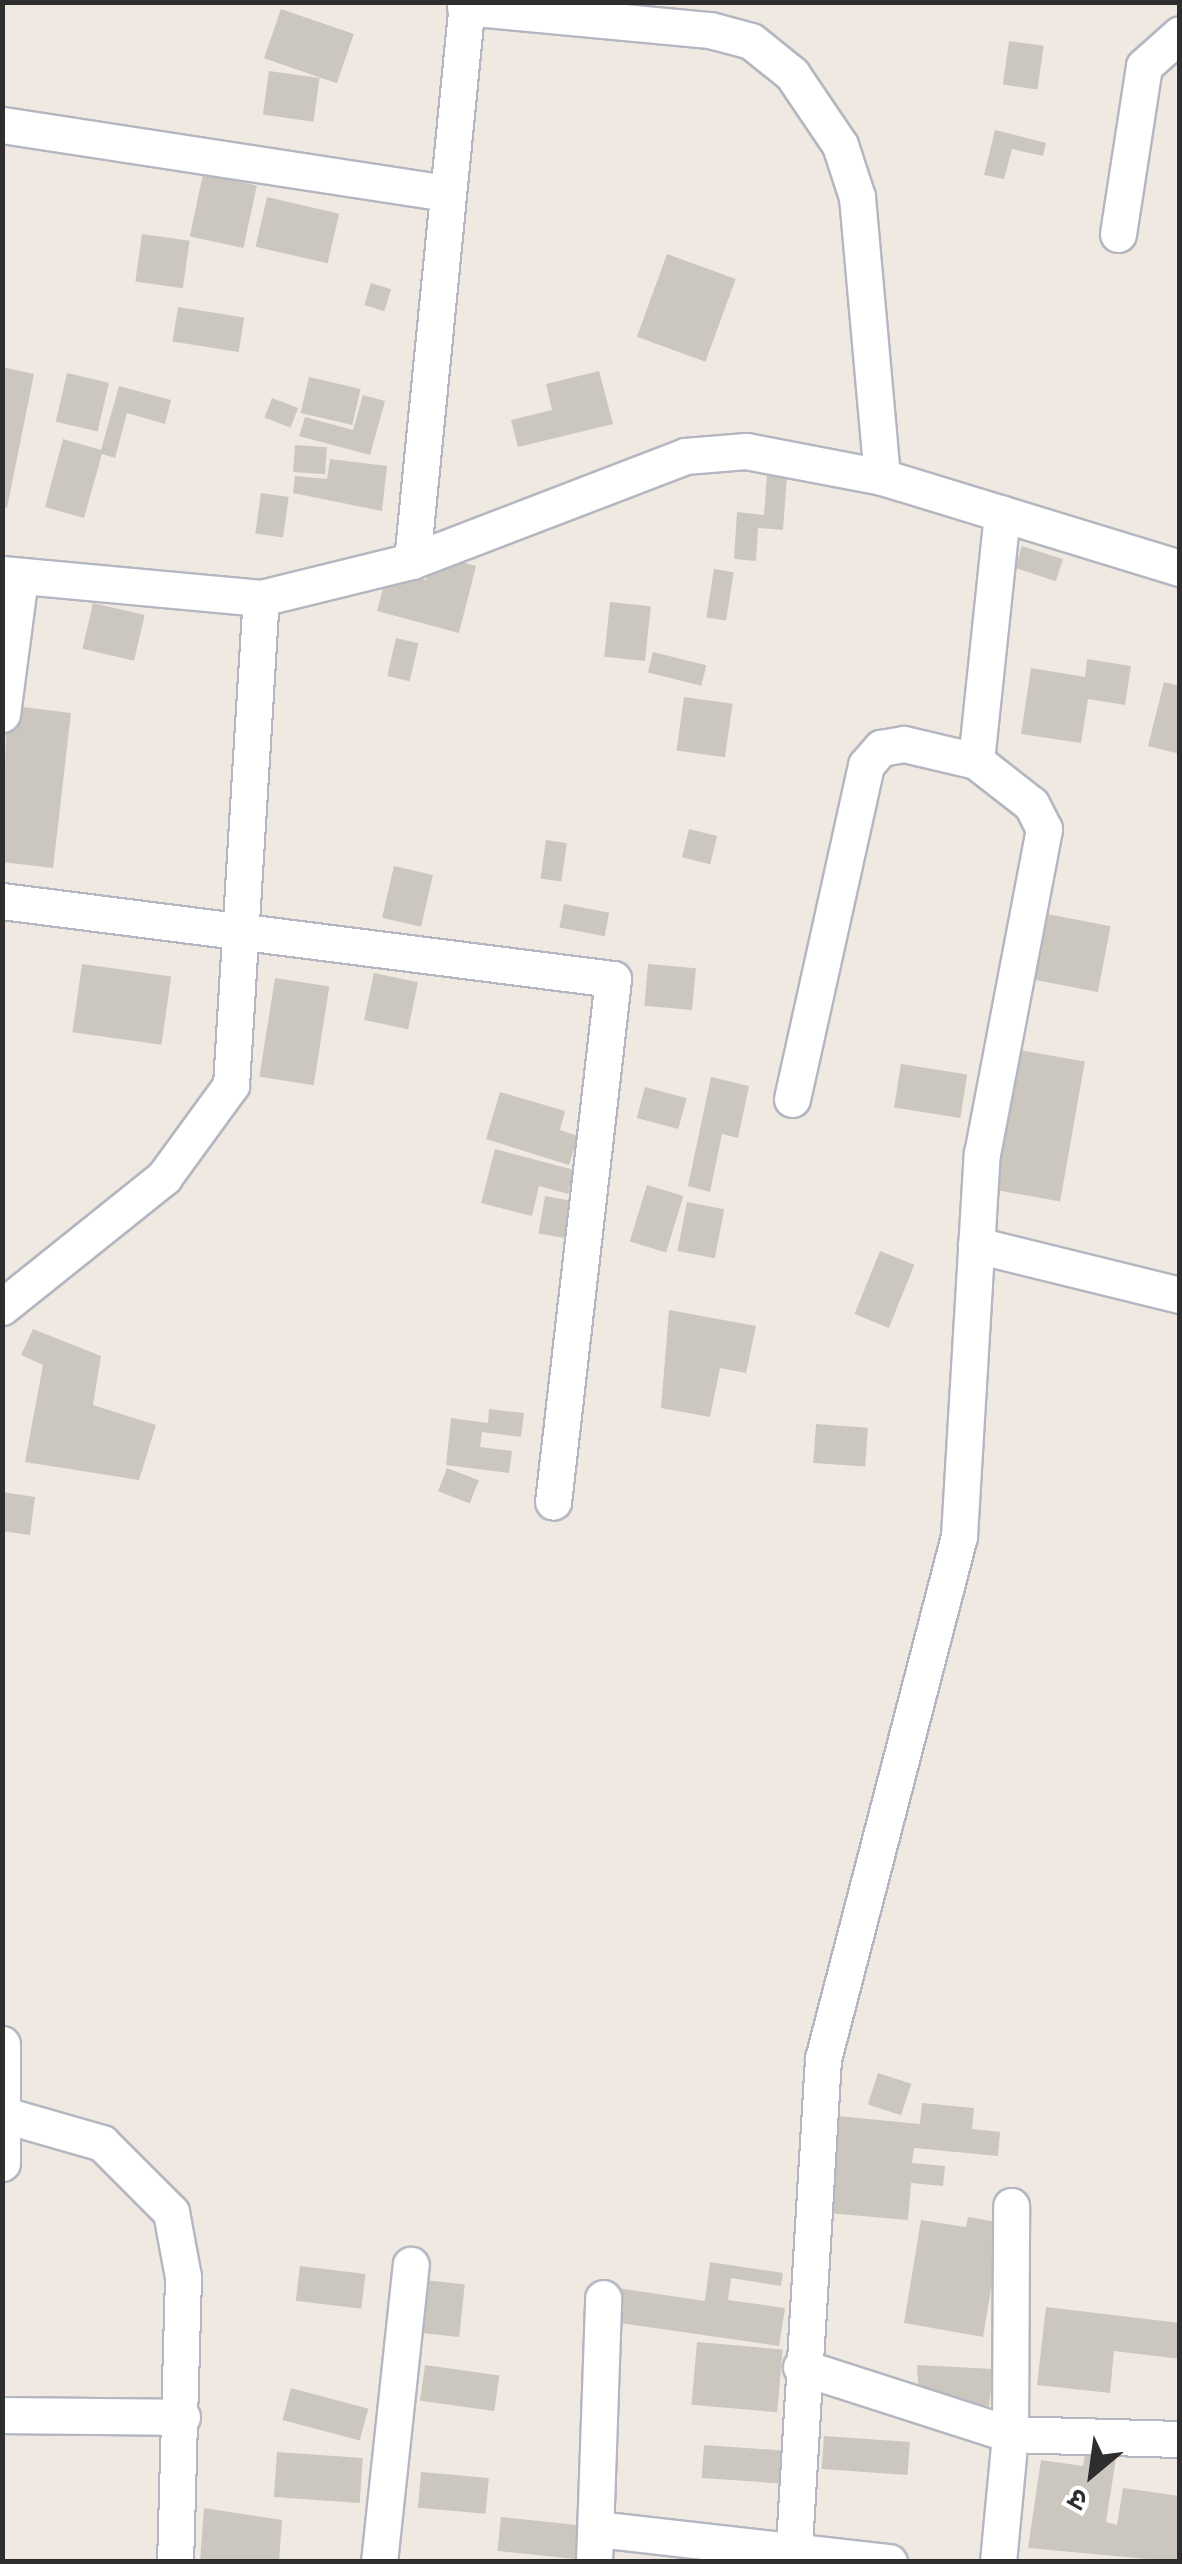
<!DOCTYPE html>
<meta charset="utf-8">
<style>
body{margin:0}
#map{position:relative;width:1182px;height:2564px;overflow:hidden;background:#efe9e1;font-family:"Asap Condensed","Noto Sans Devanagari",sans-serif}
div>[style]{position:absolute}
.building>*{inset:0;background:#cbc7bf;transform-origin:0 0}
.roads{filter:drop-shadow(2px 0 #b4b7c1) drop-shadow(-2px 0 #b4b7c1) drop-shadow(0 2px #b4b7c1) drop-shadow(0 -2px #b4b7c1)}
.minor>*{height:35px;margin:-17.5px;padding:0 17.5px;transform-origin:17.5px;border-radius:17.5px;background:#fff}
span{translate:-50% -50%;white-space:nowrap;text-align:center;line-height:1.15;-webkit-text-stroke:10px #fff;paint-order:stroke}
.frame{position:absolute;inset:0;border:5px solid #2e2e2e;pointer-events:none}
.north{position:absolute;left:1042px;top:2424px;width:100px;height:100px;-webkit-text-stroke:8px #fff;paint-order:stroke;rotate:209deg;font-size:28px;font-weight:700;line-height:40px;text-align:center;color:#2e2e2e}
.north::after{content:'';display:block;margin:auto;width:35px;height:45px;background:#2e2e2e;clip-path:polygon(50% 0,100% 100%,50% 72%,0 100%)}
</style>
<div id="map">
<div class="building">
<div style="left:281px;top:9px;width:77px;height:52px;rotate:19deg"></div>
<div style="left:1009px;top:41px;width:35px;height:44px;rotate:8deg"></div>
<div style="left:269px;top:71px;width:51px;height:44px;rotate:8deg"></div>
<div style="clip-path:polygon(995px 130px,1046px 143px,1043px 156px,1012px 149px,1004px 179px,984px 175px)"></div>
<div style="left:203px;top:174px;width:55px;height:64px;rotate:12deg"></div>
<div style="left:267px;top:197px;width:74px;height:51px;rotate:13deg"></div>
<div style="left:142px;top:234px;width:48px;height:48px;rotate:8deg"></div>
<div style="left:667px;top:254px;width:73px;height:88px;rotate:20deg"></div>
<div style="left:371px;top:283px;width:21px;height:23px;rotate:17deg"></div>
<div style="left:178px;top:307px;width:67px;height:35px;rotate:9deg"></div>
<div style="clip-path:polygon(2px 367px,34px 374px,7px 508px,2px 507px)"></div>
<div style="clip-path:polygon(599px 371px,613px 424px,518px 447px,511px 420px,552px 410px,546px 384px)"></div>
<div style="left:67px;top:373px;width:43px;height:50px;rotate:13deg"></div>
<div style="left:309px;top:377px;width:53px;height:37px;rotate:13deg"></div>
<div style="clip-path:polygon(119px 386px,171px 400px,165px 424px,127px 413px,115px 458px,102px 454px,84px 518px,45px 507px,63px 439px,101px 450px)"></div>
<div style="clip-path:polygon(363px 395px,385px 401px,370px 455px,299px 436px,305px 417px,353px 430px)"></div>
<div style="left:272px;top:398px;width:28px;height:21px;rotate:21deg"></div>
<div style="left:295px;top:445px;width:32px;height:27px;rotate:4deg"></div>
<div style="clip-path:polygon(330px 459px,387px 466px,382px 511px,293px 493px,295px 476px,327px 479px)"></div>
<div style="clip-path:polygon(767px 475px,787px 476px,783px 530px,758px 528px,756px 561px,734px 559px,737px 512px,764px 515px)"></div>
<div style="left:261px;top:493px;width:28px;height:41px;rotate:8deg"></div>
<div style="left:1022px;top:546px;width:43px;height:23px;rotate:18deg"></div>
<div style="clip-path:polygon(433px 554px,476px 566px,459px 633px,377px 611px,388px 570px,426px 580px)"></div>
<div style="left:714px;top:569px;width:20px;height:49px;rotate:9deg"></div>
<div style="left:610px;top:602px;width:41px;height:55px;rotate:6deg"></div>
<div style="left:93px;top:603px;width:53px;height:47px;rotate:13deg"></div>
<div style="left:396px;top:638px;width:23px;height:39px;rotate:13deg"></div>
<div style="left:653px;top:652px;width:55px;height:21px;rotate:14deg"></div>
<div style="clip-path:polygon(1087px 659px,1131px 666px,1125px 705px,1088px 699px,1081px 743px,1021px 734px,1031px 668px,1085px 677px)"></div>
<div style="clip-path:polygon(1164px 682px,1180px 686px,1180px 754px,1148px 746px)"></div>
<div style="left:684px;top:697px;width:49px;height:54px;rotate:8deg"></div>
<div style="clip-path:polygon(7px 705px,71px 713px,53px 868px,2px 862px)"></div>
<div style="left:689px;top:829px;width:29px;height:29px;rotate:14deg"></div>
<div style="left:546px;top:840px;width:21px;height:39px;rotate:8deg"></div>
<div style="left:394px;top:866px;width:40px;height:53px;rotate:13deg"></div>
<div style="left:564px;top:904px;width:46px;height:24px;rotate:11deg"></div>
<div style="left:1037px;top:912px;width:75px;height:67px;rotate:11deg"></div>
<div style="left:82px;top:964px;width:90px;height:69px;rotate:8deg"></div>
<div style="left:648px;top:964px;width:48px;height:42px;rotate:5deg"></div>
<div style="left:374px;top:973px;width:45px;height:48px;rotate:12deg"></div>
<div style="left:275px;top:978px;width:55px;height:100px;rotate:9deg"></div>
<div style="left:1008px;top:1048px;width:78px;height:142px;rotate:10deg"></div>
<div style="left:901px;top:1064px;width:67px;height:44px;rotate:9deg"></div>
<div style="clip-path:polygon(711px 1077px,749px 1086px,738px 1138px,722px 1134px,710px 1192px,688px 1186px)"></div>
<div style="left:645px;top:1087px;width:43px;height:32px;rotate:15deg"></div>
<div style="clip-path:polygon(500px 1092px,565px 1111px,560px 1130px,578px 1136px,569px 1165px,486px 1139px)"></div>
<div style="clip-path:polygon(495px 1149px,574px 1170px,568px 1194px,539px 1186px,532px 1216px,481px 1203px)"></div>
<div style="left:647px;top:1185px;width:38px;height:59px;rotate:17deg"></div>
<div style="left:545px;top:1196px;width:34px;height:38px;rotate:10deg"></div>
<div style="left:687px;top:1202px;width:38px;height:50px;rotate:11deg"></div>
<div style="left:880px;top:1251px;width:37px;height:68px;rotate:22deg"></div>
<div style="clip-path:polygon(669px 1310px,756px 1326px,746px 1373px,720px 1368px,710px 1417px,661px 1408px)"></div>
<div style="clip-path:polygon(33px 1329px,101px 1356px,93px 1405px,156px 1425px,139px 1480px,25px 1462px,43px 1365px,21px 1355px)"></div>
<div style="clip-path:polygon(489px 1409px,524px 1413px,521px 1437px,482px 1432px,480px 1447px,512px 1451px,509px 1473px,446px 1465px,451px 1418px,488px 1423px)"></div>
<div style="left:816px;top:1424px;width:52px;height:39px;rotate:4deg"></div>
<div style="left:447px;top:1468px;width:34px;height:25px;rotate:21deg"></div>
<div style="clip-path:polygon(2px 1492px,35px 1497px,30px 1535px,2px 1531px)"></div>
<div style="left:878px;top:2073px;width:35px;height:33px;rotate:18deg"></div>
<div style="clip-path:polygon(922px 2103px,974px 2108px,972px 2129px,1000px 2132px,998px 2156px,914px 2148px,912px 2163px,945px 2166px,943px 2186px,911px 2183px,908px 2220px,828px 2213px,837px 2116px,920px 2124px)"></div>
<div style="clip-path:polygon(968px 2217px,1002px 2223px,983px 2337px,904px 2323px,921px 2220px,966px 2227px)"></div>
<div style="clip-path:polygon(710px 2262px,783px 2273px,781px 2286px,731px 2278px,728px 2300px,785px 2308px,779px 2346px,613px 2322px,617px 2288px,705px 2301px)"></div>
<div style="left:300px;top:2266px;width:66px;height:35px;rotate:7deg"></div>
<div style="left:424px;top:2280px;width:41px;height:53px;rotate:6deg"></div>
<div style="clip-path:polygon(1046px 2307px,1180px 2323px,1180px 2359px,1114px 2351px,1110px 2393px,1037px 2385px)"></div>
<div style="left:697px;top:2342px;width:86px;height:63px;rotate:5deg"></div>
<div style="left:425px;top:2365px;width:75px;height:36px;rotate:8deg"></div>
<div style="clip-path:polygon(917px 2365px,993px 2369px,989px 2406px,919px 2398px)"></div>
<div style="left:291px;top:2388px;width:80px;height:33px;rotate:15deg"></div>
<div style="left:824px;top:2436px;width:86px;height:33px;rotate:4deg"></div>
<div style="left:704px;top:2445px;width:79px;height:33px;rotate:4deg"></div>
<div style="clip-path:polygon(1086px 2448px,1117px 2452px,1106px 2522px,1117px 2525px,1123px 2488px,1180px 2496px,1180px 2562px,1028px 2548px,1041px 2460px,1083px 2466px)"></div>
<div style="left:277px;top:2452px;width:86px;height:45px;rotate:4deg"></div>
<div style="left:421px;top:2472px;width:68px;height:36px;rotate:5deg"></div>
<div style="clip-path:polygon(204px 2508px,282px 2520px,279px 2562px,200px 2562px)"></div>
<div style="left:501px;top:2517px;width:81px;height:34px;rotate:6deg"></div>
</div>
<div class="roads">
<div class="minor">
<div style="left:465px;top:7px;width:246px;rotate:5.4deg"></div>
<div style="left:710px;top:30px;width:42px;rotate:15deg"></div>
<div style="left:751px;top:41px;width:53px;rotate:38.8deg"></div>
<div style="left:792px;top:74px;width:86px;rotate:55.9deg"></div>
<div style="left:840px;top:145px;width:55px;rotate:71.9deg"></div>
<div style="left:857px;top:197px;width:281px;rotate:84.9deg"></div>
<div style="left:2px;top:125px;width:450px;rotate:8.7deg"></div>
<div style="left:1118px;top:234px;width:170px;rotate:-81.2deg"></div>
<div style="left:1144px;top:66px;width:48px;rotate:-41.6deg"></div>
<div style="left:412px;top:561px;width:562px;rotate:-84.38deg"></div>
<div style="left:2px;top:574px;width:260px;rotate:5.3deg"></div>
<div style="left:261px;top:598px;width:155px;rotate:-13.8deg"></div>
<div style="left:412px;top:561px;width:292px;rotate:-21deg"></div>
<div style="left:685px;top:456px;width:61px;rotate:-4.7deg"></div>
<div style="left:746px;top:451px;width:138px;rotate:10.8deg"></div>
<div style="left:882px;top:477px;width:312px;rotate:17deg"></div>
<div style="left:2px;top:714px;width:137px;rotate:-82.5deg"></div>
<div style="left:2px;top:901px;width:616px;rotate:7.28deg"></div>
<div style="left:613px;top:979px;width:526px;rotate:96.54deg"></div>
<div style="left:792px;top:1099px;width:342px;rotate:-77.5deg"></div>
<div style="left:866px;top:765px;width:23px;rotate:-49deg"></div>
<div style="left:881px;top:748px;width:23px;rotate:-10deg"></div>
<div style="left:904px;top:744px;width:74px;rotate:13.3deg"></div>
<div style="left:976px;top:1245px;width:210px;rotate:13.8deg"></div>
<div style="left:2px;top:1307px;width:208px;rotate:-38.7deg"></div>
<div style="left:164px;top:1177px;width:114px;rotate:-53.9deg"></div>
<div style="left:231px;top:1085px;width:488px;rotate:-86.5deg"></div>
<div style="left:2px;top:2044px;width:119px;rotate:90deg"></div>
<div style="left:8px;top:2116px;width:98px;rotate:16deg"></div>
<div style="left:102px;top:2143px;width:98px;rotate:45deg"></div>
<div style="left:171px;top:2212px;width:66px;rotate:79.5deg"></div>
<div style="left:183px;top:2277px;width:285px;rotate:91.6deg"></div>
<div style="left:801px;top:2367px;width:219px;rotate:17.8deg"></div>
<div style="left:1010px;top:2434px;width:170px;rotate:1.7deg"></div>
<div style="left:2px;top:2415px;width:180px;rotate:0.6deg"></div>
<div style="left:598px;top:2529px;width:293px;rotate:6.5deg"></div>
<div style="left:379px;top:2562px;width:299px;rotate:-83.9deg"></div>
<div style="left:594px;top:2562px;width:264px;rotate:-88deg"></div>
<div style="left:793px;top:2562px;width:504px;rotate:-86.59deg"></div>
<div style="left:823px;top:2059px;width:540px;rotate:-75.42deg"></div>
<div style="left:959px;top:1536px;width:383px;rotate:-86.6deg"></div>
<div style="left:982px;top:1154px;width:331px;rotate:-79.2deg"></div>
<div style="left:1044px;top:829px;width:28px;rotate:-117deg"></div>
<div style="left:1031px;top:804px;width:70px;rotate:-142deg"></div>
<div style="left:976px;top:761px;width:249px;rotate:-84deg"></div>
<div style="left:998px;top:2562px;width:129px;rotate:-84.6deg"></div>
<div style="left:1010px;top:2434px;width:228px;rotate:-89.7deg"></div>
</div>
</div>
<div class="frame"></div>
<div class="north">उ</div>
</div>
